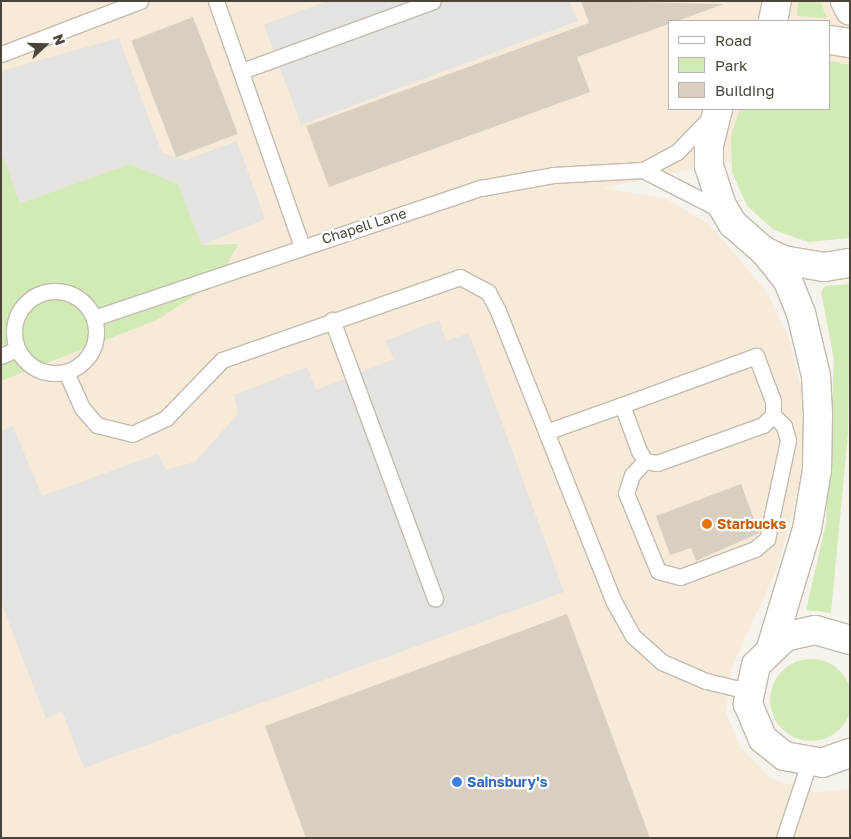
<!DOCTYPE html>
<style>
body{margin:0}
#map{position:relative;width:851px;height:839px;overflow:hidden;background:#f6f3ec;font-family:"Golos Text",sans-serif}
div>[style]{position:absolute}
.commercial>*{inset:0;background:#f7ead8}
.green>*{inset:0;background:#d2eab5}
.round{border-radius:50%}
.parking>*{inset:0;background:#e5e3e0}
.building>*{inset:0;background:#d8cfc1;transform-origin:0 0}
.roads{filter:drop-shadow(1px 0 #c2bbae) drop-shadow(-1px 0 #c2bbae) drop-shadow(0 1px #c2bbae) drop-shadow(0 -1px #c2bbae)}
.lane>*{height:15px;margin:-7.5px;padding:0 7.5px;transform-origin:7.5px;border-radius:7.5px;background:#fff}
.lane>.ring{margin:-7.5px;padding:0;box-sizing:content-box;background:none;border:15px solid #fff;border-radius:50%}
.street>*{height:28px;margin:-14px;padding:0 14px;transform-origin:14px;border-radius:14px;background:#fff}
.dots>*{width:14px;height:14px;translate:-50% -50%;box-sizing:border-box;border:2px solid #fff;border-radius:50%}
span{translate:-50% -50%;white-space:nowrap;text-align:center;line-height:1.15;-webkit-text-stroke:4.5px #fff;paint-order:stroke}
.street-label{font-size:14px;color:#4b4439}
.food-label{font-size:14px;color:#c56008;font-weight:700}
.left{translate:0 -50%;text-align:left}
.shop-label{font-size:14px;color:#366cbe;font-weight:700}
.frame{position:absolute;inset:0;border:2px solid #4b4439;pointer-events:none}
.legend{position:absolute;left:668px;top:20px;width:162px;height:90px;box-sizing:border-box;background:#fff;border:1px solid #b7b4b0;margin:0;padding:6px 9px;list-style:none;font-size:15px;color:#4b4439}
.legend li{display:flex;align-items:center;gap:10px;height:25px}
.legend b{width:25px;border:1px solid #b7b4b0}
.north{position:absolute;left:20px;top:20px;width:50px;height:50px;-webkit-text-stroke:4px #fff;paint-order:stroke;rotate:69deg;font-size:14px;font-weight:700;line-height:20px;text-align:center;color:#4b4439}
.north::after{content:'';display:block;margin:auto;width:18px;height:22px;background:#4b4439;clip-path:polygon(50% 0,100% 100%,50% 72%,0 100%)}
</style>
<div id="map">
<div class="commercial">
<div style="clip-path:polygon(evenodd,1px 1px,850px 1px,850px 136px,603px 188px,667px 199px,709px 224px,767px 292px,790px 341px,805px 407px,803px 476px,776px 571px,731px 669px,726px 712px,740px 747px,771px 779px,817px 793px,850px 788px,850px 838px,1px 838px,1px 1px,670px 21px,830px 21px,830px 109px,670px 109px,670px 21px)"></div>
</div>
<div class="green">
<div style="clip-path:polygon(798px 1px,820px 1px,827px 18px,797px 16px)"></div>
<div style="clip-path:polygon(830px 61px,850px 65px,850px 238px,808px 242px,774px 230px,747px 206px,732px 172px,731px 136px,740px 109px,830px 109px)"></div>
<div style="clip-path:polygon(1px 151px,20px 203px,130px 164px,178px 184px,202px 245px,238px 244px,220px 278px,159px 319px,1px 381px)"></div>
<div style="clip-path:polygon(850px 284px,848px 434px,831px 613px,806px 610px,826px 523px,834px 360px,821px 292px,825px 286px)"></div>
<div class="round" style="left:770px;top:659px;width:82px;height:82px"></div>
</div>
<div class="parking">
<div style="clip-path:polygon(327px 1px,570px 1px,578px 21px,301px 125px,264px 25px)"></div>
<div style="clip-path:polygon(119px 38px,162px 153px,186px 160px,237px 141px,265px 219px,202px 245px,178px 184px,130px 164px,20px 203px,1px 151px,1px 71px)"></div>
<div style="clip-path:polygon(439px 320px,446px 341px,469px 333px,564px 592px,84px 768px,62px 711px,46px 719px,1px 602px,1px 431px,13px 426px,42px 496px,158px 454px,166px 470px,195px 462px,238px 414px,234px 395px,307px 367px,316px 390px,394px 359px,385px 341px)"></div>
</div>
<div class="building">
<div style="clip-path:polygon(581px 1px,724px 4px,577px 57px,590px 92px,329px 187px,306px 126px,589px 23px)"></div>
<div style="left:193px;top:17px;width:125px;height:66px;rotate:69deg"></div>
<div style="clip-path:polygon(741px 484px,759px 533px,696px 561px,691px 548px,670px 555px,656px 516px)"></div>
<div style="clip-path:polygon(567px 614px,650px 838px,306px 838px,265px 726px)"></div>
</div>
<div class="roads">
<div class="lane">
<div style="left:216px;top:1px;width:260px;rotate:70.7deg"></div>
<div style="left:1px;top:54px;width:149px;rotate:-20.9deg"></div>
<div style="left:242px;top:71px;width:203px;rotate:-20.1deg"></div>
<div style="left:643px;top:170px;width:38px;rotate:-28deg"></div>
<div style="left:677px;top:152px;width:47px;rotate:-45.9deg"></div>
<div class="ring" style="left:14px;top:291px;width:67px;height:67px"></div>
<div style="left:94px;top:318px;width:408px;rotate:-18.6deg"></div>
<div style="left:481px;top:188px;width:73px;rotate:-10.2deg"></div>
<div style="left:553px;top:175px;width:90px;rotate:-3.2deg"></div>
<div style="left:643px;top:170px;width:90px;rotate:27.1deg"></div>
<div style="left:332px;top:320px;width:297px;rotate:69.7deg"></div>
<div style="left:1px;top:356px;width:17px;rotate:-24deg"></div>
<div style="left:66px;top:372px;width:39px;rotate:66deg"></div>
<div style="left:82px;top:408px;width:23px;rotate:49deg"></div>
<div style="left:97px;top:425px;width:36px;rotate:14deg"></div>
<div style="left:132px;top:434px;width:38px;rotate:-25deg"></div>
<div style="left:166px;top:418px;width:81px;rotate:-46deg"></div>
<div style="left:222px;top:360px;width:252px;rotate:-19.2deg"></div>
<div style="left:460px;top:277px;width:32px;rotate:28deg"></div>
<div style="left:488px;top:292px;width:21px;rotate:62deg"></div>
<div style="left:498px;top:311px;width:313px;rotate:68.3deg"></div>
<div style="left:614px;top:602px;width:39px;rotate:61deg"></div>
<div style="left:633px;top:636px;width:39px;rotate:42deg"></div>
<div style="left:662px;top:662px;width:48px;rotate:23.4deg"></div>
<div style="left:706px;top:681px;width:43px;rotate:13.4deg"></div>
<div style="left:546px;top:432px;width:81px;rotate:-19.6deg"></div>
<div style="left:622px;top:405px;width:143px;rotate:-20.1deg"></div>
<div style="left:756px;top:356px;width:48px;rotate:69.3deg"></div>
<div style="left:773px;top:401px;width:14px;rotate:90deg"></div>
<div style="left:773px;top:415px;width:14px;rotate:135deg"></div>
<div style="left:763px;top:425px;width:113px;rotate:160.3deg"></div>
<div style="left:657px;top:463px;width:12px;rotate:-171deg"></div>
<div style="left:645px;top:461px;width:12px;rotate:-121deg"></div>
<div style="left:639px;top:451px;width:49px;rotate:-110.3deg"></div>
<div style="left:645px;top:461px;width:19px;rotate:133deg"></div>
<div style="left:632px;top:475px;width:19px;rotate:108deg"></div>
<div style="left:626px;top:493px;width:84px;rotate:67.7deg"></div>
<div style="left:658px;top:571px;width:23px;rotate:15deg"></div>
<div style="left:680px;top:577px;width:80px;rotate:-20.5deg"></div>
<div style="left:755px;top:549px;width:16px;rotate:-40deg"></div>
<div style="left:767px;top:539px;width:101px;rotate:-78deg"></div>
<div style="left:788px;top:440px;width:15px;rotate:-106deg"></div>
<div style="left:784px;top:426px;width:16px;rotate:-135deg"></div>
<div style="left:784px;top:838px;width:79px;rotate:-71.6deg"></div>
</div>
<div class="street">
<div style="left:845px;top:1px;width:11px;rotate:63deg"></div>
<div style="left:773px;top:21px;width:20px;rotate:-79deg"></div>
<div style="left:830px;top:40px;width:20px;rotate:9deg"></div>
<div style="left:718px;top:109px;width:37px;rotate:104deg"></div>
<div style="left:709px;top:145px;width:21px;rotate:90deg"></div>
<div style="left:709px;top:166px;width:42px;rotate:72deg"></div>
<div style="left:722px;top:206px;width:21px;rotate:59deg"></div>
<div style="left:733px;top:224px;width:41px;rotate:41.1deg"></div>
<div style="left:764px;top:251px;width:21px;rotate:25deg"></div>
<div style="left:783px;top:260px;width:42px;rotate:9.7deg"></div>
<div style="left:824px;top:267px;width:26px;rotate:-9deg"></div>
<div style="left:764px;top:251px;width:38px;rotate:51deg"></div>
<div style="left:788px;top:281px;width:35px;rotate:68deg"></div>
<div style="left:801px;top:313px;width:65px;rotate:76.6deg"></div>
<div style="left:816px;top:376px;width:38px;rotate:87deg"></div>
<div style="left:818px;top:414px;width:56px;rotate:91deg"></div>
<div style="left:817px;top:470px;width:60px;rotate:99.6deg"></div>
<div style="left:807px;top:529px;width:121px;rotate:106.8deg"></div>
<div style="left:850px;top:640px;width:36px;rotate:-164deg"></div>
<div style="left:815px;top:630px;width:31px;rotate:167deg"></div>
<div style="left:785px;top:637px;width:40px;rotate:136deg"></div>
<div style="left:756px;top:665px;width:40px;rotate:102deg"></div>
<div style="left:748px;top:704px;width:38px;rotate:67deg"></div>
<div style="left:763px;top:739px;width:27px;rotate:39deg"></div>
<div style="left:784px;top:756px;width:39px;rotate:10deg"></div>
<div style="left:822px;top:763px;width:30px;rotate:-20deg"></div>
</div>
</div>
<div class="dots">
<div style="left:707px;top:524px;background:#e8710a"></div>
<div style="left:457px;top:782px;background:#3f7fe0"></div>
</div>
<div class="street-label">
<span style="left:364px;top:226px;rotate:-18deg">Chapell Lane</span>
</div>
<div class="food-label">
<span class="left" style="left:717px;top:524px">Starbucks</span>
</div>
<div class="shop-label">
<span class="left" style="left:467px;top:782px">Sainsbury's</span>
</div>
<div class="frame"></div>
<ul class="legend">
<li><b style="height:6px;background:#fff"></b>Road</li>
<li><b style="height:14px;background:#d2eab5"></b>Park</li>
<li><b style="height:14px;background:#d8cfc1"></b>Building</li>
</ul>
<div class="north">N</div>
</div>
